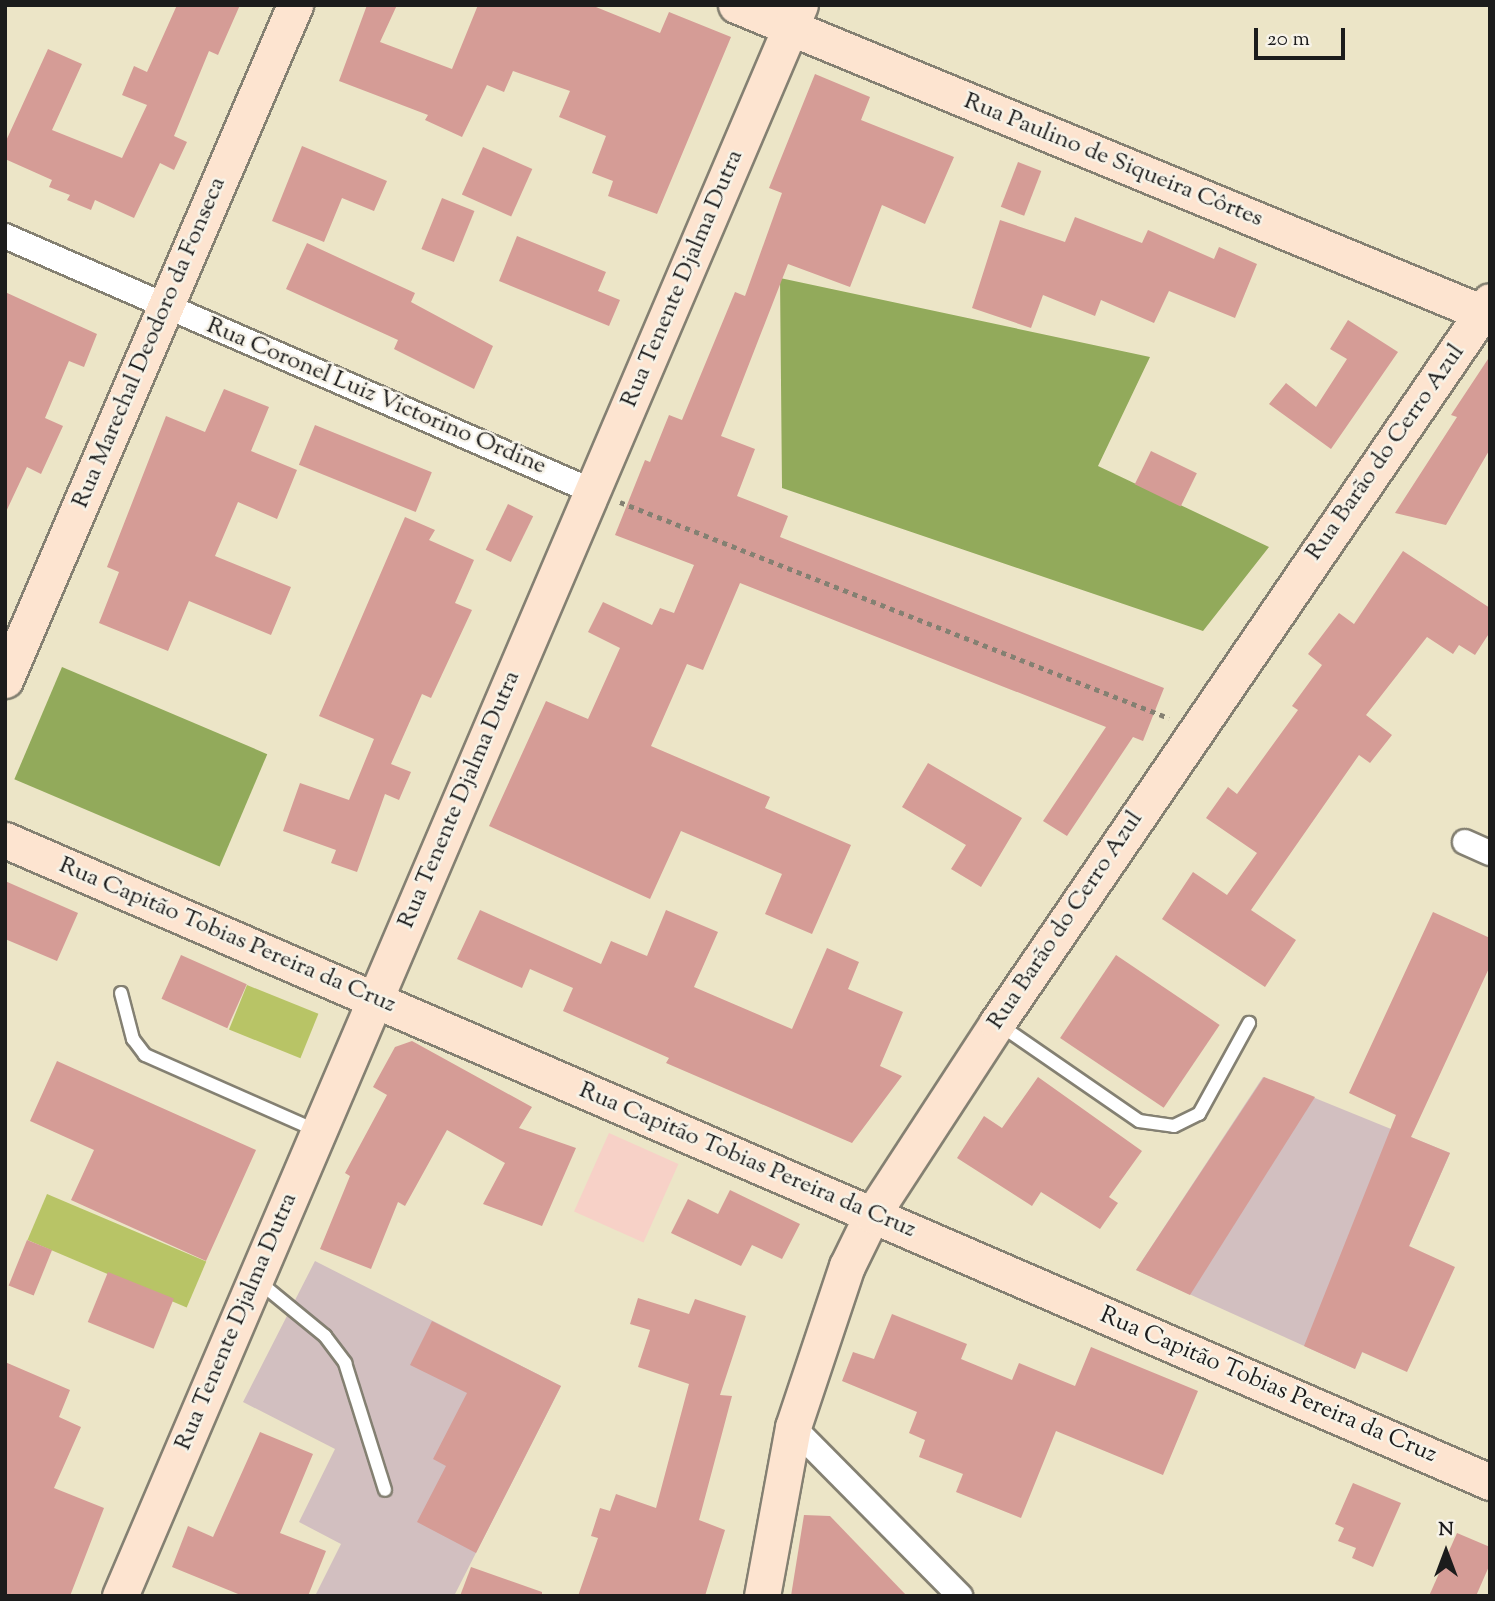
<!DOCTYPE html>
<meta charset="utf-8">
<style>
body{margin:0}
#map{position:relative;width:1495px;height:1601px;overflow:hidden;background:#ece5c7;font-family:"Sorts Mill Goudy",serif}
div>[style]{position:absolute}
.built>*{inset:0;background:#f7d1c7;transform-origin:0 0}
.industrial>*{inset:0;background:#d2bfc0}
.green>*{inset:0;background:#b8c466;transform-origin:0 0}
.forest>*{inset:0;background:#92aa5b;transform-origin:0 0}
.building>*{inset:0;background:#d59c96;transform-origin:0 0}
.path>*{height:4.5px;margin-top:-2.25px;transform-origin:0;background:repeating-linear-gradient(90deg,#848072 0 5px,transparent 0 10px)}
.roads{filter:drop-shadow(2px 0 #848072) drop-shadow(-2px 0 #848072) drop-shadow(0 2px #848072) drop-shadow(0 -2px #848072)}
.lane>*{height:12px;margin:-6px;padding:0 6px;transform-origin:6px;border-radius:6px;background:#fff}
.street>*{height:24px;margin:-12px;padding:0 12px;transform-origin:12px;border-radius:12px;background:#fff}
.secondary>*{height:35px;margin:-17.5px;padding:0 17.5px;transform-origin:17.5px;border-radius:17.5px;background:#fde4d0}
span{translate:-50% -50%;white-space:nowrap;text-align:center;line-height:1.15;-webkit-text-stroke:5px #f7f3e8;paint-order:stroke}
.street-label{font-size:24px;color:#1c1c1c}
.frame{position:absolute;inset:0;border:7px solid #1c1c1c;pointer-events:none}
.north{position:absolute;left:1411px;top:1517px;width:70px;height:70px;-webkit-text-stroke:5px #f7f3e8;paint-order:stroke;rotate:0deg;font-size:19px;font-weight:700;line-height:28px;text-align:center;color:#1c1c1c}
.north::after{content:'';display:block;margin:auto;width:24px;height:32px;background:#1c1c1c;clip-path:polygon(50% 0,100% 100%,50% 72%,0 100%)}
.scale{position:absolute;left:1254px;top:28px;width:91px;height:32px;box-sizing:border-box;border:4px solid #1c1c1c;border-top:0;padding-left:9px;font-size:21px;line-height:24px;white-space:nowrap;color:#1c1c1c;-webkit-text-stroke:5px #f7f3e8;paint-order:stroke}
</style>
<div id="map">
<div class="built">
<div style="left:609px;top:1133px;width:76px;height:86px;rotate:24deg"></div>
</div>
<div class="industrial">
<div style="clip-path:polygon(1263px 1077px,1450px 1153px,1355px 1369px,1136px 1270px)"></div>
<div style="clip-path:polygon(315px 1261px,561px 1386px,454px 1596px,315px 1596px,341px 1544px,299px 1522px,335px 1449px,243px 1402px)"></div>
</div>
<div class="green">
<div style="left:247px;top:985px;width:77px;height:48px;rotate:22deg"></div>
<div style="left:47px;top:1194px;width:173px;height:50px;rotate:23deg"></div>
</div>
<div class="forest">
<div style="clip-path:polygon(780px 278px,1150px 357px,1098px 466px,1269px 547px,1203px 631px,782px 488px)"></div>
<div style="left:62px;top:667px;width:223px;height:122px;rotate:23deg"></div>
</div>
<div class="building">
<div style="clip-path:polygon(177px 5px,240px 5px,218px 55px,209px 51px,174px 136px,187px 142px,174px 170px,160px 163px,134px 218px,95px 200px,91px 210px,67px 200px,70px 195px,49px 187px,52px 180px,5px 159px,5px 143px,48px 49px,82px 64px,52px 130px,122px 158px,147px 105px,122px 95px,134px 66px,147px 72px)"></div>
<div style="clip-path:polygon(367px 5px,397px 5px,380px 42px,452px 69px,478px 5px,591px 5px,660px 33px,669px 12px,731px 37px,657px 214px,608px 196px,613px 181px,592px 173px,606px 136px,559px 117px,570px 91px,513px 71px,504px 92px,487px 85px,462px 137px,425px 120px,428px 115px,339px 81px)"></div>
<div style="clip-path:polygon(815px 74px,870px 97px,861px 120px,954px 157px,925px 224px,882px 205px,850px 287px,788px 264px,721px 436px,755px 449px,737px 496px,788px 516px,780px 537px,1164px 688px,1143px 741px,1133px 737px,1067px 836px,1043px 821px,1106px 727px,740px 583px,703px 670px,687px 664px,651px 746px,770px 797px,765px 808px,851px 845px,812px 934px,765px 914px,782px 874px,681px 831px,650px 899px,489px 826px,546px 701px,588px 719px,620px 648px,588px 632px,603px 602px,652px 625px,660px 608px,674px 613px,694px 565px,615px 535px,645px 460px,650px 462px,669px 415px,682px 420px,735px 292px,745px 296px,782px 193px,769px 188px)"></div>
<div style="clip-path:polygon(302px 146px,387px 181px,374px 211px,342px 198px,324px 242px,272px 221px)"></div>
<div style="left:483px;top:147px;width:54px;height:52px;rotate:24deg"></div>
<div style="left:1018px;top:162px;width:25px;height:48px;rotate:21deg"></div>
<div style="left:442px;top:198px;width:35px;height:55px;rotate:22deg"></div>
<div style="clip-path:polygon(1075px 217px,1142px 243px,1148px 230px,1214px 259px,1219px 247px,1257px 264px,1235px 318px,1169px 291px,1154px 323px,1101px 300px,1095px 316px,1043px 295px,1031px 328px,972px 308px,1000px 220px,1065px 242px)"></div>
<div style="clip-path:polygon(517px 236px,606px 272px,598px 291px,620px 300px,609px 326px,499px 281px)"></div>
<div style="clip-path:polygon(307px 243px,415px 293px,411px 302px,493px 346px,474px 389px,394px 349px,398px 340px,286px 289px)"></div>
<div style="clip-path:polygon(5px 292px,97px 334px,84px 367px,69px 361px,45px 418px,63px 426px,41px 474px,27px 467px,5px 514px)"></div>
<div style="clip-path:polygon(1348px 320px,1398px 352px,1331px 449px,1269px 404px,1286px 383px,1316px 407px,1347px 359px,1330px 349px)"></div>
<div style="clip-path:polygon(1490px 356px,1490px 449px,1446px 525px,1395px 513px,1457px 417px,1451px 415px)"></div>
<div style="clip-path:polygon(224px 389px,269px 407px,251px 451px,297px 470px,277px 519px,238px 502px,215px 556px,291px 587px,271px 635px,189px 601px,168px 651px,99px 623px,119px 572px,107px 567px,166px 416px,205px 432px)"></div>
<div style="left:315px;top:425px;width:126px;height:43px;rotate:22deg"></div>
<div style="left:1151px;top:451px;width:51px;height:37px;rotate:26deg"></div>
<div style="left:508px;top:504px;width:28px;height:51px;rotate:26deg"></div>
<div style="clip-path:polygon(405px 517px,435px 530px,429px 540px,474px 560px,455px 603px,472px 610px,431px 698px,422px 694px,391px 764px,411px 772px,399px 800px,385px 794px,357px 872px,331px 863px,336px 850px,283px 831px,300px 783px,349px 800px,374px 739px,319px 716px)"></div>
<div style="clip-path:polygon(1403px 551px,1490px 608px,1490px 632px,1475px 655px,1459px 645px,1453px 654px,1427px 637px,1366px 715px,1392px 735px,1370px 763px,1359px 755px,1251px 910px,1296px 940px,1265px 987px,1162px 919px,1193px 872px,1227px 895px,1257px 853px,1206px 818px,1228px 787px,1237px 794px,1298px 710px,1292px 706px,1322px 665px,1308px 654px,1339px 613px,1354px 624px)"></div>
<div style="clip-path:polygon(928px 763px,1022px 818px,981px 887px,951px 869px,966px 845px,902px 807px)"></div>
<div style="clip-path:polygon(5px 881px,78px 913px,57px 961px,5px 939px)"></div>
<div style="clip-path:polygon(480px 910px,601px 964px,611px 941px,647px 956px,666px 910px,718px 932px,694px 987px,792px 1029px,827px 948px,859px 962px,848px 989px,903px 1012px,880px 1066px,902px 1076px,852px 1143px,666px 1063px,669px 1058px,563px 1011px,573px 988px,530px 969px,522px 988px,457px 959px)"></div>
<div style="clip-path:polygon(1433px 912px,1490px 938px,1490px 966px,1411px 1137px,1450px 1153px,1409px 1246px,1455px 1267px,1407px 1372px,1362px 1352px,1355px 1369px,1304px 1346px,1396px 1115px,1349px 1093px)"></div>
<div style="left:181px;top:955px;width:72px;height:48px;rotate:24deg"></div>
<div style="left:1116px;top:955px;width:125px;height:100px;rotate:34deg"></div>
<div style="clip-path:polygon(412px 1041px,532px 1107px,519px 1128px,576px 1148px,542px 1226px,483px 1204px,505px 1163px,447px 1130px,405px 1206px,398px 1202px,371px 1269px,320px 1249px,350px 1176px,345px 1173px,387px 1095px,373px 1087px,395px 1047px)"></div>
<div style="clip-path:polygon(57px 1061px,256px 1150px,206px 1261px,71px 1200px,94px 1150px,30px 1121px)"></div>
<div style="clip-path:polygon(1038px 1077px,1142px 1151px,1109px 1197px,1118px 1203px,1100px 1229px,1041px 1192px,1032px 1206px,957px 1158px,984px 1116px,1002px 1128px)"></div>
<div style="clip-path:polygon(1264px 1077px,1315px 1097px,1190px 1295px,1136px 1270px)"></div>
<div style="clip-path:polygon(730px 1190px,800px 1224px,782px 1259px,752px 1245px,741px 1266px,671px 1233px,688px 1199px,718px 1214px)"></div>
<div style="left:27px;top:1240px;width:27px;height:49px;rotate:22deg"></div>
<div style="left:108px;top:1272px;width:71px;height:54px;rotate:22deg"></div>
<div style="clip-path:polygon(638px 1298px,689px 1314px,695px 1299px,746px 1316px,720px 1395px,732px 1396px,699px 1520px,725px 1530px,705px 1596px,578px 1596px,598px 1538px,591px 1536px,600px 1508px,610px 1511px,616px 1494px,656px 1508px,689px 1384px,638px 1367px,650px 1330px,630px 1324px)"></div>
<div style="clip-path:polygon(892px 1314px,967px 1344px,961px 1359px,1012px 1380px,1019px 1363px,1075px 1386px,1091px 1347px,1198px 1391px,1163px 1475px,1056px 1431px,1021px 1518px,956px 1492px,963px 1474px,919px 1457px,925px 1440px,909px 1433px,917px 1412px,842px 1381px,853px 1352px,874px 1359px)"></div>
<div style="clip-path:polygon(432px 1321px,561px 1386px,476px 1553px,417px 1522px,446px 1466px,433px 1459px,467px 1393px,410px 1365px)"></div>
<div style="clip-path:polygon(5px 1362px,70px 1390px,59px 1417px,81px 1427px,54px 1488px,104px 1508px,70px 1596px,5px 1596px)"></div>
<div style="clip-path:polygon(260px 1432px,313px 1454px,280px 1533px,326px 1551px,308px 1596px,243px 1596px,172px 1567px,188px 1526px,213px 1537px)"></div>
<div style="clip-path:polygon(1353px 1483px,1401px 1503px,1373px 1567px,1352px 1558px,1356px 1548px,1338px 1541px,1344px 1528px,1335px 1524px)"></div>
<div style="clip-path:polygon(804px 1515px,830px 1516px,907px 1596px,791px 1596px)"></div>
<div style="clip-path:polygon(1457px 1533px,1490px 1547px,1490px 1564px,1476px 1596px,1429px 1596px)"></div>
<div style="clip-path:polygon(471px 1567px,542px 1592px,542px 1596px,460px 1596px)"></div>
</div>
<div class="path">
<div style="left:620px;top:502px;width:590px;rotate:21.48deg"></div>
</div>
<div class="roads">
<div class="lane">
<div style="left:121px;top:993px;width:48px;rotate:75.4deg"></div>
<div style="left:133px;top:1039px;width:20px;rotate:53deg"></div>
<div style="left:145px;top:1055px;width:188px;rotate:23.8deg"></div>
<div style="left:1000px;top:1025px;width:169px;rotate:34.6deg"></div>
<div style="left:1139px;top:1121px;width:35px;rotate:8deg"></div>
<div style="left:1174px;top:1126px;width:28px;rotate:-26deg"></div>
<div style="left:1199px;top:1114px;width:104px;rotate:-61.2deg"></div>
<div style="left:258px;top:1281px;width:87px;rotate:39.4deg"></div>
<div style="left:325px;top:1336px;width:34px;rotate:53deg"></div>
<div style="left:345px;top:1363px;width:133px;rotate:72.5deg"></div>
</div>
<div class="street">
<div style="left:5px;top:236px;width:640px;rotate:23.48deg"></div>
<div style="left:1465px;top:842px;width:27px;rotate:24deg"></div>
<div style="left:793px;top:1427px;width:238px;rotate:45.3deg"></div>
</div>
<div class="secondary">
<div style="left:736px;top:5px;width:816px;rotate:22.41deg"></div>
<div style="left:5px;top:680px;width:735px;rotate:-66.75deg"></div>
<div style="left:5px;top:840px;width:1618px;rotate:23.38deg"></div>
<div style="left:120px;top:1596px;width:1730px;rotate:-66.86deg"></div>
<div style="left:762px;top:1596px;width:172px;rotate:-79.6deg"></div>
<div style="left:793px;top:1427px;width:170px;rotate:-71.5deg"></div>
<div style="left:847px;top:1266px;width:57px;rotate:-63.9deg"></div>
<div style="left:872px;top:1215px;width:229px;rotate:-56.9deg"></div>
<div style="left:997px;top:1023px;width:874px;rotate:-55.67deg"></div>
</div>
</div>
<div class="street-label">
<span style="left:1113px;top:161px;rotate:22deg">Rua Paulino de Siqueira Côrtes</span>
<span style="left:683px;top:279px;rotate:-67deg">Rua Tenente Djalma Dutra</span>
<span style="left:150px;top:343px;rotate:-67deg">Rua Marechal Deodoro da Fonseca</span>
<span style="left:376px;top:397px;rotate:23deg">Rua Coronel Luiz Victorino Ordine</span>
<span style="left:1386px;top:453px;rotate:-55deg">Rua Barão do Cerro Azul</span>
<span style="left:460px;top:800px;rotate:-67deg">Rua Tenente Djalma Dutra</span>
<span style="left:1066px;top:921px;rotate:-56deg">Rua Barão do Cerro Azul</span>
<span style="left:227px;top:936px;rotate:23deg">Rua Capitão Tobias Pereira da Cruz</span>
<span style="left:747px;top:1161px;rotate:23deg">Rua Capitão Tobias Pereira da Cruz</span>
<span style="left:237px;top:1322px;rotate:-67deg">Rua Tenente Djalma Dutra</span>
<span style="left:1268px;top:1386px;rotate:23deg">Rua Capitão Tobias Pereira da Cruz</span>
</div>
<div class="frame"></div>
<div class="north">N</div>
<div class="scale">20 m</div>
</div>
